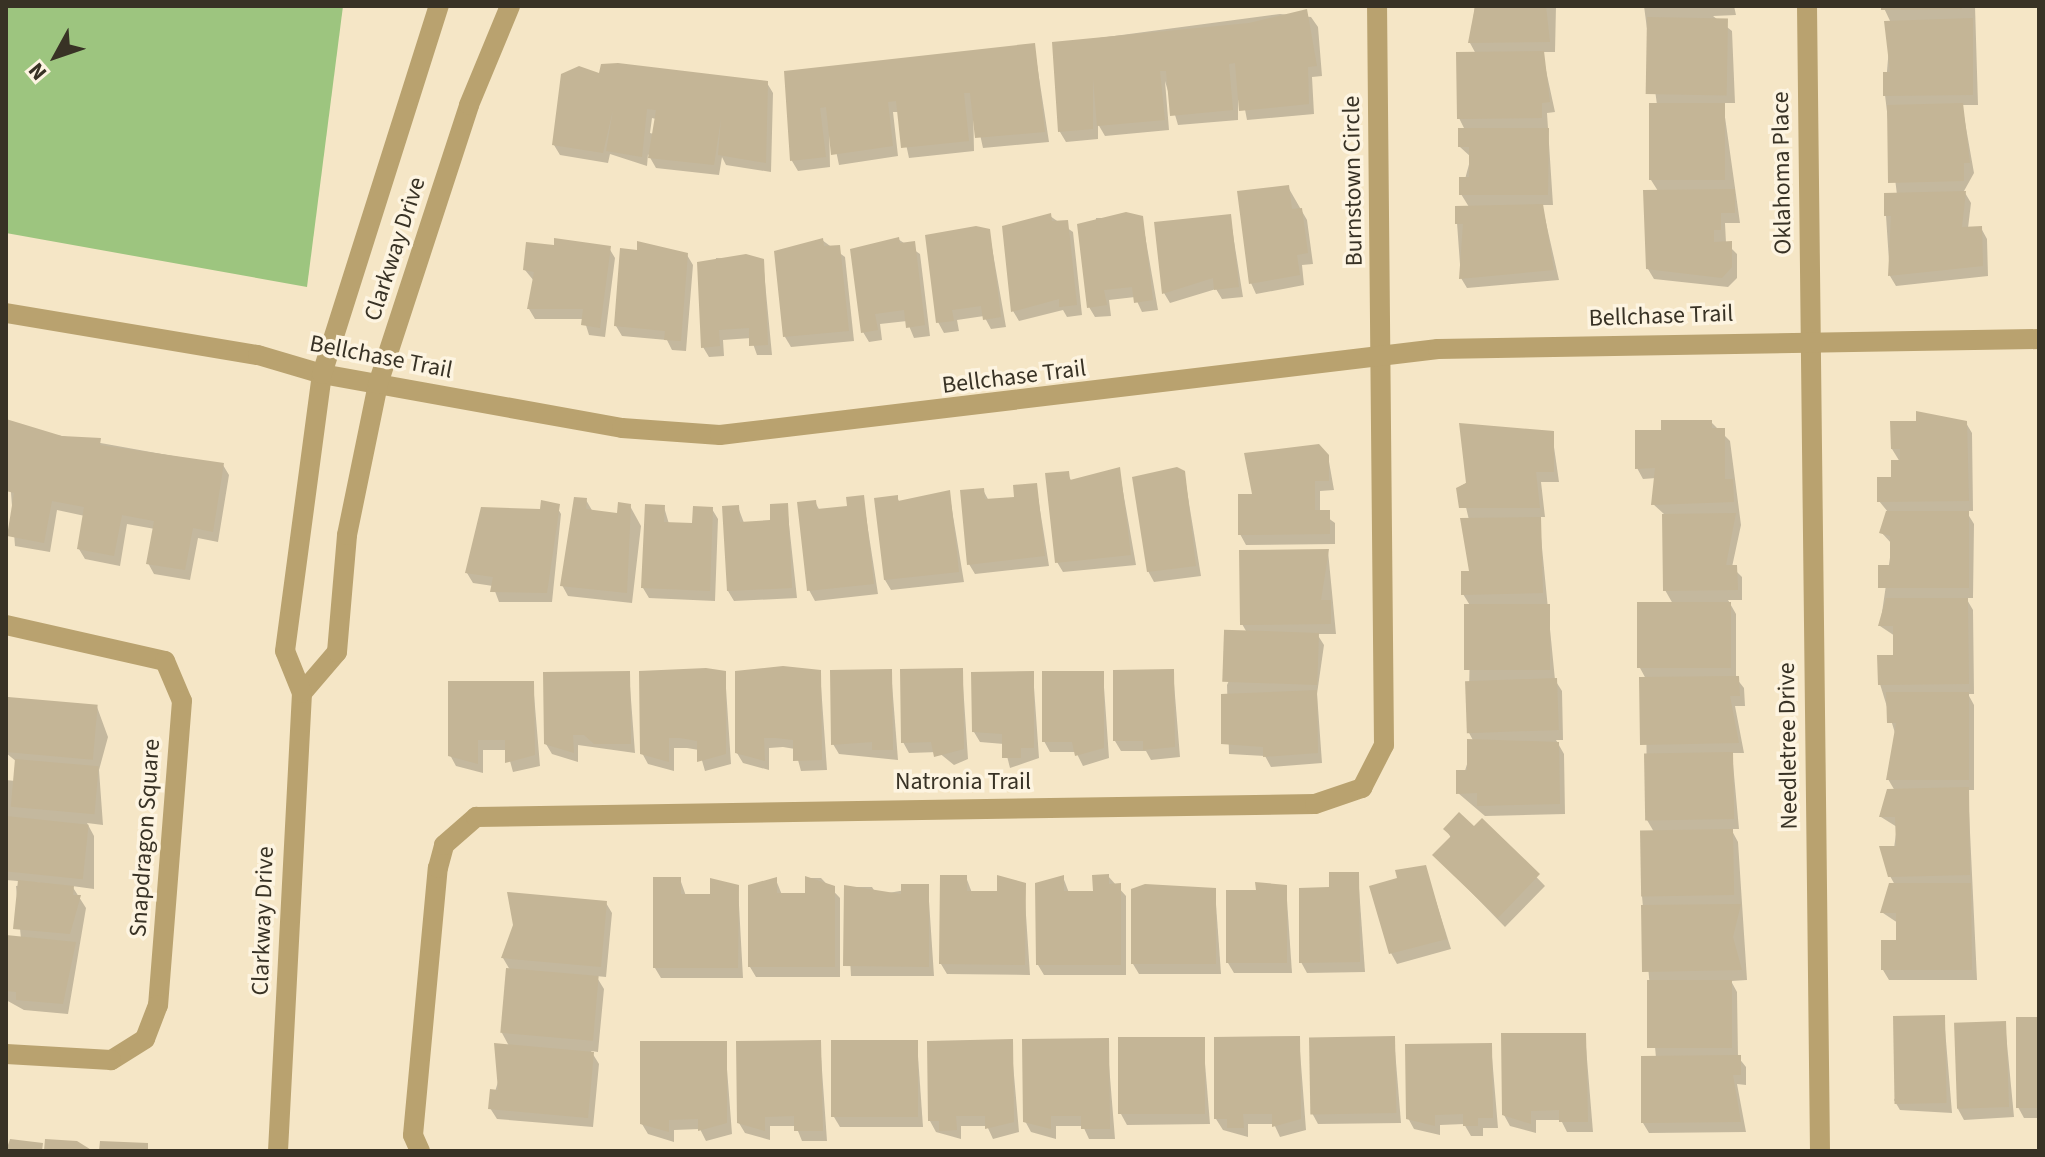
<!DOCTYPE html>
<style>
body{margin:0}
#map{position:relative;width:2045px;height:1157px;overflow:hidden;background:#f5e6c6;font-family:"Source Sans 3",sans-serif}
div>[style]{position:absolute}
.forest>*{inset:0;background:#9dc57f}
.shadow>*{inset:0;background:#0003}
.building>*{inset:0;background:#c4b596;transform-origin:0 0}
.minor>*{height:20px;margin:-10px;padding:0 10px;transform-origin:10px;border-radius:10px;background:#b9a26f}
.tertiary>*{height:20px;margin:-10px;padding:0 10px;transform-origin:10px;border-radius:10px;background:#b9a26f}
span{translate:-50% -50%;white-space:nowrap;text-align:center;line-height:1.15;-webkit-text-stroke:7px #fdf4e1;paint-order:stroke}
.street-label{font-size:24px;color:#383225}
.frame{position:absolute;inset:0;border:8px solid #383225;pointer-events:none}
.north{position:absolute;left:16px;top:16px;width:80px;height:80px;-webkit-text-stroke:6px #fdf4e1;paint-order:stroke;rotate:230deg;font-size:22px;font-weight:700;line-height:32px;text-align:center;color:#383225}
.north::after{content:'';display:block;margin:auto;width:28px;height:36px;background:#383225;clip-path:polygon(50% 0,100% 100%,50% 72%,0 100%)}
</style>
<div id="map">
<div class="forest">
<div style="clip-path:polygon(6px 6px,343px 6px,307px 287px,6px 233px)"></div>
</div>
<div class="shadow">
<div style="clip-path:polygon(1475px 6px,1556px 6px,1555px 52px,1542px 52px,1555px 112px,1547px 113px,1553px 205px,1542px 205px,1559px 280px,1467px 288px,1461px 278px,1457px 223px,1469px 207px,1461px 194px,1471px 157px,1460px 147px,1465px 130px,1459px 118px,1476px 54px,1470px 43px)"></div>
<div style="clip-path:polygon(1644px 6px,1734px 6px,1736px 15px,1713px 16px,1732px 31px,1735px 103px,1723px 103px,1740px 223px,1725px 223px,1726px 243px,1737px 254px,1737px 278px,1728px 287px,1654px 279px,1648px 269px,1658px 191px,1651px 180px,1657px 105px)"></div>
<div style="clip-path:polygon(1883px 6px,1975px 6px,1978px 105px,1962px 105px,1974px 173px,1964px 191px,1971px 203px,1968px 228px,1981px 228px,1987px 239px,1988px 276px,1896px 286px,1890px 276px,1886px 216px,1897px 195px,1885px 95px,1891px 23px)"></div>
<div style="clip-path:polygon(1280px 14px,1311px 17px,1318px 27px,1322px 76px,1312px 77px,1314px 114px,1247px 120px,1238px 73px,1238px 120px,1178px 125px,1165px 81px,1169px 130px,1105px 136px,1098px 124px,1098px 139px,1066px 142px,1060px 132px,1054px 44px)"></div>
<div style="clip-path:polygon(1034px 45px,1049px 142px,983px 148px,973px 103px,974px 151px,909px 158px,899px 112px,893px 112px,898px 156px,839px 165px,829px 117px,830px 167px,798px 171px,792px 161px,786px 72px)"></div>
<div style="clip-path:polygon(evenodd,601px 75px,767px 83px,773px 93px,771px 172px,726px 165px,722px 157px,719px 175px,656px 168px,648px 154px,647px 166px,610px 154px,608px 163px,560px 155px,554px 145px,601px 75px,652px 118px,656px 119px,654px 134px,650px 133px,652px 118px)"></div>
<div style="clip-path:polygon(1288px 187px,1307px 220px,1313px 264px,1302px 265px,1304px 285px,1256px 294px,1251px 283px)"></div>
<div style="clip-path:polygon(1050px 216px,1073px 232px,1082px 315px,1067px 317px,1063px 310px,1019px 321px,1013px 311px)"></div>
<div style="clip-path:polygon(1230px 216px,1243px 297px,1222px 299px,1216px 289px,1170px 303px,1164px 293px)"></div>
<div style="clip-path:polygon(1096px 218px,1142px 218px,1158px 310px,1142px 312px,1135px 297px,1109px 300px,1111px 316px,1095px 317px,1089px 307px)"></div>
<div style="clip-path:polygon(989px 231px,1006px 327px,991px 329px,984px 316px,957px 320px,959px 331px,944px 333px,938px 322px)"></div>
<div style="clip-path:polygon(898px 239px,920px 254px,930px 336px,914px 338px,907px 321px,880px 324px,882px 340px,869px 342px,863px 332px)"></div>
<div style="clip-path:polygon(822px 240px,845px 257px,854px 341px,791px 347px,785px 337px)"></div>
<div style="clip-path:polygon(609px 248px,615px 258px,605px 337px,589px 335px,584px 319px,535px 319px,529px 309px,534px 281px,525px 270px)"></div>
<div style="clip-path:polygon(687px 255px,693px 265px,686px 351px,672px 350px,667px 340px,622px 336px,616px 326px)"></div>
<div style="clip-path:polygon(716px 258px,763px 261px,772px 355px,757px 355px,751px 338px,723px 340px,724px 356px,709px 357px,703px 347px)"></div>
<div style="clip-path:polygon(1711px 422px,1730px 441px,1741px 525px,1732px 567px,1742px 577px,1742px 600px,1728px 600px,1736px 614px,1736px 678px,1744px 688px,1745px 706px,1735px 706px,1744px 753px,1732px 753px,1739px 829px,1731px 829px,1738px 842px,1747px 980px,1731px 981px,1737px 992px,1738px 1057px,1746px 1067px,1746px 1085px,1737px 1084px,1746px 1132px,1649px 1133px,1643px 1123px,1656px 1058px,1642px 896px,1654px 832px,1647px 820px,1646px 679px,1640px 668px,1673px 604px,1665px 590px,1664px 514px,1653px 504px,1656px 478px,1643px 479px,1637px 468px,1663px 432px)"></div>
<div style="clip-path:polygon(1966px 423px,1972px 433px,1973px 511px,1966px 511px,1974px 524px,1973px 598px,1966px 598px,1973px 610px,1974px 694px,1968px 694px,1974px 705px,1974px 790px,1968px 790px,1977px 980px,1889px 980px,1883px 970px,1898px 942px,1898px 923px,1883px 913px,1895px 885px,1890px 876px,1897px 827px,1881px 817px,1895px 791px,1888px 779px,1895px 733px,1880px 684px,1895px 657px,1895px 636px,1880px 626px,1892px 544px,1881px 532px,1888px 512px,1879px 501px,1900px 462px,1892px 449px)"></div>
<div style="clip-path:polygon(6px 426px,223px 465px,229px 475px,218px 542px,198px 538px,190px 580px,154px 574px,148px 563px,155px 529px,127px 524px,120px 566px,85px 559px,79px 549px,85px 516px,57px 510px,50px 552px,15px 546px)"></div>
<div style="clip-path:polygon(1552px 433px,1559px 482px,1541px 482px,1545px 517px,1539px 517px,1555px 680px,1562px 691px,1563px 740px,1556px 740px,1564px 754px,1565px 814px,1485px 816px,1458px 793px,1474px 742px,1468px 731px,1471px 607px,1463px 594px,1471px 573px,1469px 520px,1461px 486px)"></div>
<div style="clip-path:polygon(1328px 456px,1334px 490px,1320px 491px,1320px 512px,1335px 523px,1335px 544px,1246px 545px,1240px 534px,1255px 496px)"></div>
<div style="clip-path:polygon(1119px 469px,1136px 565px,1063px 572px,1057px 562px,1067px 473px,1072px 482px)"></div>
<div style="clip-path:polygon(1184px 473px,1201px 576px,1154px 582px,1148px 571px)"></div>
<div style="clip-path:polygon(1036px 485px,1049px 566px,975px 574px,969px 564px,983px 490px,989px 501px,1016px 498px)"></div>
<div style="clip-path:polygon(949px 492px,964px 582px,891px 590px,885px 580px,897px 497px,900px 503px)"></div>
<div style="clip-path:polygon(863px 497px,878px 594px,815px 601px,809px 590px,815px 502px,820px 511px,849px 508px)"></div>
<div style="clip-path:polygon(586px 500px,593px 512px,619px 515px,630px 506px,641px 526px,632px 603px,568px 596px,562px 585px)"></div>
<div style="clip-path:polygon(555px 504px,561px 514px,552px 602px,499px 602px,493px 586px,473px 583px,467px 573px)"></div>
<div style="clip-path:polygon(787px 506px,797px 598px,734px 601px,728px 591px,738px 507px,744px 523px,773px 522px)"></div>
<div style="clip-path:polygon(664px 507px,669px 524px,694px 525px,712px 509px,718px 519px,715px 601px,649px 598px,643px 588px)"></div>
<div style="clip-path:polygon(1328px 551px,1336px 634px,1317px 634px,1324px 645px,1317px 694px,1322px 763px,1271px 767px,1265px 756px,1229px 754px,1227px 685px,1249px 636px,1242px 624px)"></div>
<div style="clip-path:polygon(962px 670px,968px 759px,954px 765px,938px 752px,909px 753px,903px 742px)"></div>
<div style="clip-path:polygon(891px 671px,898px 760px,839px 754px,833px 744px)"></div>
<div style="clip-path:polygon(1173px 671px,1180px 757px,1151px 760px,1146px 751px,1121px 751px,1115px 741px)"></div>
<div style="clip-path:polygon(820px 672px,827px 770px,801px 771px,795px 749px,783px 747px,769px 748px,769px 770px,743px 763px,737px 753px)"></div>
<div style="clip-path:polygon(629px 673px,635px 753px,578px 745px,578px 762px,552px 754px,546px 744px)"></div>
<div style="clip-path:polygon(725px 673px,731px 764px,705px 771px,699px 750px,687px 748px,674px 748px,674px 771px,648px 764px,642px 753px)"></div>
<div style="clip-path:polygon(1033px 673px,1039px 758px,1010px 768px,1004px 744px,980px 742px,974px 732px)"></div>
<div style="clip-path:polygon(1103px 673px,1109px 758px,1083px 766px,1076px 752px,1050px 752px,1044px 741px)"></div>
<div style="clip-path:polygon(533px 683px,540px 766px,513px 772px,507px 750px,483px 750px,483px 773px,456px 766px,450px 755px)"></div>
<div style="clip-path:polygon(10px 699px,97px 707px,108px 737px,99px 770px,103px 825px,87px 823px,94px 836px,94px 889px,72px 886px,86px 908px,68px 1014px,24px 1010px,6px 1000px,6px 937px,21px 939px,16px 886px,41px 883px,6px 880px,6px 780px,15px 781px,17px 762px,6px 753px)"></div>
<div style="clip-path:polygon(1482px 821px,1545px 886px,1505px 927px,1435px 855px,1451px 838px,1446px 829px,1474px 829px)"></div>
<div style="clip-path:polygon(1425px 867px,1451px 949px,1397px 964px,1391px 953px,1400px 879px)"></div>
<div style="clip-path:polygon(1358px 874px,1365px 972px,1307px 973px,1301px 962px,1331px 889px)"></div>
<div style="clip-path:polygon(1108px 876px,1126px 896px,1126px 975px,1044px 975px,1038px 965px,1063px 877px,1069px 893px,1095px 893px)"></div>
<div style="clip-path:polygon(966px 877px,972px 893px,999px 893px,999px 877px,1024px 885px,1030px 975px,947px 974px,941px 964px)"></div>
<div style="clip-path:polygon(807px 878px,821px 878px,840px 898px,840px 977px,756px 977px,750px 967px,776px 880px,782px 895px,807px 895px)"></div>
<div style="clip-path:polygon(680px 879px,686px 896px,712px 896px,712px 880px,738px 887px,743px 978px,661px 978px,655px 968px)"></div>
<div style="clip-path:polygon(928px 886px,934px 976px,851px 976px,846px 887px,872px 887px,877px 895px)"></div>
<div style="clip-path:polygon(1286px 886px,1292px 973px,1234px 973px,1228px 963px,1258px 892px)"></div>
<div style="clip-path:polygon(1215px 890px,1221px 974px,1139px 974px,1133px 964px)"></div>
<div style="clip-path:polygon(606px 903px,612px 913px,606px 977px,596px 976px,604px 989px,598px 1052px,591px 1051px,599px 1064px,593px 1127px,497px 1119px,490px 1108px,509px 1046px,502px 1033px,510px 970px,503px 958px)"></div>
<div style="clip-path:polygon(1944px 1017px,1952px 1113px,1900px 1110px,1894px 1100px)"></div>
<div style="clip-path:polygon(2039px 1019px,2039px 1118px,2024px 1118px,2018px 1107px)"></div>
<div style="clip-path:polygon(2005px 1023px,2014px 1117px,1964px 1120px,1958px 1109px)"></div>
<div style="clip-path:polygon(1585px 1035px,1593px 1132px,1567px 1132px,1561px 1120px,1536px 1120px,1536px 1133px,1510px 1126px,1504px 1115px)"></div>
<div style="clip-path:polygon(1299px 1038px,1306px 1130px,1280px 1137px,1274px 1124px,1248px 1124px,1248px 1137px,1223px 1130px,1216px 1119px)"></div>
<div style="clip-path:polygon(1394px 1038px,1401px 1123px,1318px 1124px,1312px 1113px)"></div>
<div style="clip-path:polygon(1203px 1039px,1210px 1124px,1127px 1125px,1121px 1114px)"></div>
<div style="clip-path:polygon(1107px 1040px,1115px 1139px,1089px 1139px,1083px 1126px,1056px 1126px,1056px 1139px,1031px 1132px,1025px 1121px)"></div>
<div style="clip-path:polygon(1011px 1041px,1019px 1132px,993px 1139px,987px 1126px,961px 1126px,961px 1139px,936px 1132px,930px 1121px)"></div>
<div style="clip-path:polygon(820px 1042px,827px 1141px,802px 1141px,796px 1126px,770px 1126px,770px 1140px,745px 1133px,739px 1123px)"></div>
<div style="clip-path:polygon(917px 1042px,923px 1127px,840px 1127px,834px 1117px)"></div>
<div style="clip-path:polygon(725px 1043px,732px 1134px,706px 1141px,700px 1129px,674px 1130px,674px 1142px,648px 1134px,642px 1124px)"></div>
<div style="clip-path:polygon(1491px 1045px,1498px 1128px,1483px 1128px,1483px 1136px,1471px 1136px,1464px 1124px,1440px 1125px,1440px 1135px,1414px 1129px,1408px 1118px)"></div>
</div>
<div class="building">
<div style="clip-path:polygon(1475px 6px,1546px 6px,1550px 42px,1468px 43px)"></div>
<div style="clip-path:polygon(1881px 6px,1962px 6px,1962px 9px,1881px 10px)"></div>
<div style="clip-path:polygon(1307px 9px,1317px 66px,1308px 67px,1309px 104px,1239px 111px,1235px 63px,1229px 64px,1233px 110px,1170px 116px,1166px 71px,1160px 71px,1165px 120px,1097px 126px,1093px 78px,1093px 129px,1058px 132px,1052px 42px,1249px 23px)"></div>
<div style="left:1647px;top:17px;width:81px;height:77px;rotate:1deg"></div>
<div style="clip-path:polygon(1973px 18px,1973px 95px,1883px 96px,1883px 72px,1890px 72px,1884px 21px)"></div>
<div style="clip-path:polygon(1035px 43px,1045px 132px,975px 138px,970px 93px,964px 93px,969px 141px,901px 148px,896px 101px,888px 102px,893px 146px,831px 155px,826px 107px,820px 108px,826px 157px,790px 161px,784px 71px)"></div>
<div style="clip-path:polygon(1544px 51px,1550px 102px,1542px 103px,1542px 118px,1457px 119px,1456px 52px)"></div>
<div style="clip-path:polygon(618px 63px,768px 81px,766px 163px,718px 155px,721px 119px,714px 165px,648px 158px,656px 110px,647px 109px,642px 157px,606px 151px,613px 110px,603px 153px,552px 145px,561px 74px,579px 66px,599px 73px,601px 64px)"></div>
<div style="left:1649px;top:103px;width:76px;height:77px"></div>
<div style="clip-path:polygon(1963px 103px,1970px 163px,1964px 163px,1964px 181px,1888px 183px,1887px 105px)"></div>
<div style="clip-path:polygon(1458px 128px,1549px 128px,1548px 195px,1459px 195px,1459px 177px,1469px 177px,1469px 147px,1458px 147px)"></div>
<div style="clip-path:polygon(1289px 185px,1292px 209px,1302px 208px,1308px 253px,1297px 255px,1300px 275px,1249px 284px,1237px 191px)"></div>
<div style="clip-path:polygon(1735px 189px,1735px 213px,1721px 213px,1721px 230px,1714px 230px,1714px 242px,1732px 241px,1732px 267px,1722px 278px,1646px 269px,1643px 190px)"></div>
<div style="clip-path:polygon(1966px 191px,1962px 227px,1982px 226px,1983px 266px,1888px 276px,1891px 216px,1884px 216px,1884px 193px)"></div>
<div style="clip-path:polygon(1543px 204px,1554px 270px,1459px 279px,1463px 224px,1455px 224px,1455px 206px)"></div>
<div style="clip-path:polygon(1126px 212px,1143px 216px,1153px 300px,1134px 303px,1132px 287px,1104px 290px,1107px 305px,1087px 308px,1077px 224px)"></div>
<div style="clip-path:polygon(1051px 213px,1052px 221px,1068px 220px,1077px 305px,1059px 307px,1059px 299px,1011px 312px,1002px 226px)"></div>
<div style="clip-path:polygon(1231px 214px,1239px 287px,1214px 290px,1213px 278px,1162px 294px,1154px 222px)"></div>
<div style="clip-path:polygon(976px 226px,990px 229px,1001px 317px,983px 320px,981px 306px,952px 310px,954px 321px,936px 323px,925px 235px)"></div>
<div style="clip-path:polygon(899px 237px,900px 243px,915px 241px,925px 325px,906px 328px,904px 310px,875px 314px,878px 330px,861px 333px,850px 249px)"></div>
<div style="clip-path:polygon(554px 238px,611px 246px,600px 328px,581px 325px,583px 309px,527px 309px,534px 272px,523px 270px,526px 242px,554px 245px)"></div>
<div style="clip-path:polygon(823px 238px,824px 246px,840px 245px,849px 331px,783px 337px,774px 251px)"></div>
<div style="clip-path:polygon(637px 241px,688px 253px,681px 341px,664px 340px,665px 331px,614px 326px,620px 248px,637px 250px)"></div>
<div style="clip-path:polygon(746px 254px,764px 259px,768px 345px,749px 346px,749px 328px,719px 330px,720px 346px,701px 348px,697px 262px)"></div>
<div style="clip-path:polygon(1916px 411px,1967px 421px,1969px 501px,1877px 502px,1877px 477px,1891px 477px,1891px 460px,1900px 460px,1900px 449px,1891px 449px,1890px 421px,1916px 421px)"></div>
<div style="clip-path:polygon(6px 419px,62px 436px,101px 438px,100px 445px,224px 463px,213px 532px,193px 528px,185px 570px,146px 564px,154px 521px,122px 515px,114px 556px,77px 549px,84px 507px,52px 501px,44px 543px,7px 536px,14px 493px,6px 491px)"></div>
<div style="clip-path:polygon(1661px 420px,1712px 420px,1712px 428px,1725px 428px,1725px 479px,1733px 479px,1734px 502px,1651px 505px,1655px 468px,1635px 469px,1635px 430px,1661px 430px)"></div>
<div style="clip-path:polygon(1459px 423px,1554px 431px,1554px 472px,1536px 472px,1540px 508px,1459px 508px,1456px 488px,1466px 483px)"></div>
<div style="clip-path:polygon(1319px 444px,1329px 455px,1329px 481px,1315px 481px,1315px 510px,1330px 510px,1330px 534px,1238px 535px,1238px 494px,1252px 494px,1244px 453px)"></div>
<div style="clip-path:polygon(1120px 467px,1131px 555px,1055px 563px,1045px 473px,1069px 471px,1070px 480px)"></div>
<div style="clip-path:polygon(1177px 467px,1185px 471px,1196px 566px,1147px 572px,1132px 477px)"></div>
<div style="clip-path:polygon(1037px 483px,1045px 556px,967px 565px,960px 490px,984px 488px,985px 499px,1014px 497px,1013px 485px)"></div>
<div style="clip-path:polygon(950px 490px,959px 572px,884px 580px,874px 498px,898px 495px,898px 501px)"></div>
<div style="clip-path:polygon(864px 495px,874px 584px,807px 591px,797px 502px,816px 500px,817px 509px,847px 506px,846px 497px)"></div>
<div style="clip-path:polygon(574px 497px,587px 498px,586px 509px,617px 513px,618px 502px,631px 504px,627px 593px,560px 586px)"></div>
<div style="clip-path:polygon(541px 500px,560px 504px,547px 593px,490px 592px,493px 577px,465px 573px,481px 507px,540px 509px)"></div>
<div style="clip-path:polygon(788px 503px,792px 588px,727px 591px,722px 506px,739px 505px,740px 522px,770px 520px,770px 504px)"></div>
<div style="clip-path:polygon(645px 504px,665px 505px,664px 522px,692px 523px,693px 506px,713px 507px,710px 591px,641px 588px)"></div>
<div style="clip-path:polygon(1886px 511px,1969px 511px,1969px 588px,1878px 588px,1878px 565px,1890px 565px,1890px 536px,1879px 533px)"></div>
<div style="clip-path:polygon(1736px 513px,1726px 565px,1737px 565px,1738px 590px,1663px 591px,1662px 514px)"></div>
<div style="clip-path:polygon(1541px 517px,1543px 593px,1461px 595px,1461px 571px,1469px 571px,1460px 518px)"></div>
<div style="clip-path:polygon(1329px 549px,1321px 600px,1331px 600px,1331px 624px,1240px 625px,1239px 550px)"></div>
<div style="clip-path:polygon(1886px 598px,1968px 598px,1969px 684px,1878px 685px,1877px 655px,1893px 655px,1893px 626px,1878px 626px)"></div>
<div style="left:1637px;top:602px;width:94px;height:66px"></div>
<div style="left:1550px;top:604px;width:66px;height:86px;rotate:90deg"></div>
<div style="left:1319px;top:633px;width:52px;height:95px;rotate:92deg"></div>
<div style="clip-path:polygon(783px 666px,821px 670px,822px 760px,793px 761px,793px 740px,776px 738px,764px 738px,765px 761px,735px 753px,735px 671px)"></div>
<div style="clip-path:polygon(706px 668px,726px 671px,726px 754px,697px 762px,697px 741px,680px 738px,669px 738px,669px 762px,640px 754px,639px 671px)"></div>
<div style="clip-path:polygon(963px 668px,964px 749px,934px 757px,931px 742px,901px 743px,900px 669px)"></div>
<div style="clip-path:polygon(892px 669px,893px 750px,872px 750px,872px 742px,831px 745px,830px 670px)"></div>
<div style="clip-path:polygon(1174px 669px,1175px 747px,1143px 750px,1143px 741px,1113px 741px,1113px 670px)"></div>
<div style="clip-path:polygon(630px 671px,631px 744px,594px 744px,584px 735px,573px 735px,574px 753px,544px 744px,543px 672px)"></div>
<div style="clip-path:polygon(1034px 671px,1034px 748px,1021px 748px,1021px 758px,1002px 758px,1002px 734px,972px 732px,971px 672px)"></div>
<div style="clip-path:polygon(1042px 671px,1104px 671px,1104px 748px,1075px 756px,1072px 742px,1042px 742px)"></div>
<div style="clip-path:polygon(1739px 676px,1740px 696px,1730px 696px,1739px 743px,1640px 745px,1639px 677px)"></div>
<div style="left:1557px;top:678px;width:52px;height:92px;rotate:88deg"></div>
<div style="clip-path:polygon(448px 681px,534px 681px,535px 755px,505px 763px,505px 740px,478px 740px,478px 764px,448px 756px)"></div>
<div style="clip-path:polygon(1317px 690px,1318px 753px,1263px 757px,1263px 747px,1221px 744px,1221px 694px)"></div>
<div style="clip-path:polygon(1886px 692px,1969px 692px,1969px 780px,1886px 780px,1896px 723px,1887px 723px)"></div>
<div style="left:8px;top:697px;width:90px;height:55px;rotate:5deg"></div>
<div style="clip-path:polygon(1467px 739px,1559px 742px,1560px 804px,1477px 806px,1477px 793px,1456px 794px,1456px 770px,1467px 770px)"></div>
<div style="left:1733px;top:752px;width:67px;height:89px;rotate:89deg"></div>
<div style="left:15px;top:759px;width:84px;height:48px;rotate:5deg"></div>
<div style="clip-path:polygon(1969px 787px,1970px 875px,1888px 877px,1879px 846px,1896px 846px,1895px 817px,1879px 817px,1887px 789px)"></div>
<div style="clip-path:polygon(1459px 812px,1474px 826px,1482px 818px,1540px 874px,1498px 918px,1432px 855px,1451px 836px,1443px 829px)"></div>
<div style="left:6px;top:816px;width:83px;height:55px;rotate:6deg"></div>
<div style="left:1733px;top:829px;width:66px;height:93px;rotate:89deg"></div>
<div style="clip-path:polygon(1426px 865px,1447px 939px,1389px 954px,1369px 886px,1397px 878px,1395px 870px)"></div>
<div style="clip-path:polygon(1329px 872px,1359px 872px,1360px 962px,1299px 963px,1299px 888px,1329px 887px)"></div>
<div style="clip-path:polygon(1109px 874px,1109px 884px,1121px 883px,1121px 965px,1036px 965px,1035px 883px,1064px 875px,1064px 891px,1093px 891px,1092px 875px)"></div>
<div style="clip-path:polygon(940px 875px,967px 875px,967px 891px,997px 891px,997px 875px,1026px 883px,1025px 965px,939px 964px)"></div>
<div style="clip-path:polygon(805px 876px,835px 886px,835px 967px,748px 967px,748px 885px,777px 877px,777px 893px,805px 893px)"></div>
<div style="clip-path:polygon(653px 877px,681px 877px,681px 894px,710px 894px,710px 878px,739px 885px,738px 968px,653px 968px)"></div>
<div style="clip-path:polygon(18px 880px,74px 886px,73px 895px,81px 895px,70px 934px,13px 929px)"></div>
<div style="clip-path:polygon(1255px 882px,1287px 885px,1287px 963px,1226px 963px,1226px 890px,1256px 890px)"></div>
<div style="clip-path:polygon(1889px 883px,1971px 883px,1972px 970px,1881px 970px,1881px 940px,1896px 940px,1896px 913px,1880px 913px)"></div>
<div style="clip-path:polygon(901px 884px,929px 884px,929px 967px,843px 966px,844px 885px,901px 894px)"></div>
<div style="clip-path:polygon(1145px 884px,1216px 888px,1216px 964px,1131px 964px,1131px 889px)"></div>
<div style="clip-path:polygon(507px 892px,607px 901px,601px 967px,501px 958px,513px 925px)"></div>
<div style="clip-path:polygon(1741px 904px,1733px 937px,1742px 970px,1642px 972px,1641px 905px)"></div>
<div style="clip-path:polygon(6px 935px,76px 942px,63px 1004px,16px 1000px,16px 992px,6px 991px)"></div>
<div style="left:506px;top:968px;width:93px;height:65px;rotate:5deg"></div>
<div style="left:1647px;top:980px;width:85px;height:68px"></div>
<div style="left:1945px;top:1015px;width:88px;height:52px;rotate:89deg"></div>
<div style="left:2016px;top:1017px;width:23px;height:91px"></div>
<div style="left:2006px;top:1021px;width:86px;height:52px;rotate:88deg"></div>
<div style="clip-path:polygon(1501px 1033px,1586px 1033px,1588px 1122px,1559px 1122px,1559px 1110px,1531px 1111px,1531px 1124px,1502px 1115px)"></div>
<div style="clip-path:polygon(1300px 1036px,1301px 1119px,1272px 1127px,1272px 1114px,1243px 1114px,1244px 1128px,1227px 1128px,1227px 1119px,1214px 1119px,1214px 1037px)"></div>
<div style="left:1395px;top:1036px;width:77px;height:86px;rotate:89deg"></div>
<div style="left:1205px;top:1037px;width:77px;height:87px;rotate:90deg"></div>
<div style="clip-path:polygon(1109px 1038px,1110px 1129px,1081px 1129px,1081px 1116px,1051px 1116px,1051px 1129px,1023px 1122px,1022px 1039px)"></div>
<div style="clip-path:polygon(1013px 1039px,1014px 1122px,985px 1129px,985px 1116px,956px 1116px,957px 1130px,939px 1131px,939px 1121px,928px 1121px,927px 1041px)"></div>
<div style="clip-path:polygon(821px 1040px,823px 1131px,794px 1131px,794px 1116px,765px 1117px,765px 1131px,737px 1123px,736px 1041px)"></div>
<div style="left:918px;top:1040px;width:77px;height:87px;rotate:90deg"></div>
<div style="clip-path:polygon(640px 1041px,727px 1041px,727px 1123px,698px 1131px,698px 1119px,669px 1120px,669px 1132px,640px 1124px)"></div>
<div style="clip-path:polygon(494px 1043px,594px 1052px,588px 1118px,488px 1109px,490px 1089px,498px 1090px)"></div>
<div style="clip-path:polygon(1492px 1043px,1493px 1118px,1478px 1118px,1478px 1126px,1463px 1126px,1463px 1114px,1435px 1115px,1435px 1126px,1406px 1119px,1405px 1044px)"></div>
<div style="clip-path:polygon(1741px 1055px,1741px 1075px,1733px 1075px,1741px 1122px,1641px 1123px,1641px 1056px)"></div>
<div style="clip-path:polygon(10px 1139px,43px 1143px,42px 1151px,6px 1151px)"></div>
<div style="clip-path:polygon(45px 1139px,77px 1141px,93px 1151px,44px 1151px)"></div>
<div style="clip-path:polygon(100px 1141px,148px 1143px,148px 1151px,99px 1151px)"></div>
</div>
<div class="minor">
<div style="left:1807px;top:6px;width:1145px;rotate:89.35deg"></div>
<div style="left:6px;top:625px;width:163px;rotate:12.8deg"></div>
<div style="left:165px;top:661px;width:43px;rotate:67deg"></div>
<div style="left:182px;top:701px;width:305px;rotate:94.5deg"></div>
<div style="left:158px;top:1005px;width:36px;rotate:111deg"></div>
<div style="left:145px;top:1039px;width:40px;rotate:148deg"></div>
<div style="left:111px;top:1060px;width:105px;rotate:-176.7deg"></div>
<div style="left:420px;top:1151px;width:17px;rotate:-114deg"></div>
<div style="left:413px;top:1135px;width:268px;rotate:-84.7deg"></div>
<div style="left:438px;top:868px;width:24px;rotate:-75deg"></div>
<div style="left:444px;top:845px;width:43px;rotate:-41.2deg"></div>
<div style="left:476px;top:817px;width:839px;rotate:-0.89deg"></div>
<div style="left:1315px;top:804px;width:50px;rotate:-18.8deg"></div>
<div style="left:1362px;top:788px;width:48px;rotate:-62.9deg"></div>
<div style="left:1384px;top:745px;width:739px;rotate:-90.54deg"></div>
</div>
<div class="tertiary">
<div style="left:6px;top:313px;width:255px;rotate:9.5deg"></div>
<div style="left:258px;top:355px;width:67px;rotate:16.5deg"></div>
<div style="left:322px;top:374px;width:305px;rotate:10.2deg"></div>
<div style="left:622px;top:428px;width:98px;rotate:4.1deg"></div>
<div style="left:720px;top:435px;width:723px;rotate:-6.83deg"></div>
<div style="left:1438px;top:349px;width:601px;rotate:-0.95deg"></div>
<div style="left:302px;top:693px;width:54px;rotate:-49.5deg"></div>
<div style="left:337px;top:652px;width:117px;rotate:-85.1deg"></div>
<div style="left:347px;top:535px;width:154px;rotate:-78.4deg"></div>
<div style="left:378px;top:384px;width:293px;rotate:-71.9deg"></div>
<div style="left:469px;top:105px;width:107px;rotate:-67.5deg"></div>
<div style="left:278px;top:1151px;width:459px;rotate:-87deg"></div>
<div style="left:302px;top:693px;width:45px;rotate:-112deg"></div>
<div style="left:285px;top:651px;width:279px;rotate:-82.4deg"></div>
<div style="left:322px;top:374px;width:386px;rotate:-72.4deg"></div>
</div>
<div class="street-label">
<span style="left:1782px;top:173px;rotate:-91deg">Oklahoma Place</span>
<span style="left:1353px;top:181px;rotate:-91deg">Burnstown Circle</span>
<span style="left:395px;top:249px;rotate:-72deg">Clarkway Drive</span>
<span style="left:1661px;top:316px;rotate:-2deg">Bellchase Trail</span>
<span style="left:381px;top:357px;rotate:11deg">Bellchase Trail</span>
<span style="left:1014px;top:377px;rotate:-7deg">Bellchase Trail</span>
<span style="left:1788px;top:746px;rotate:-91deg">Needletree Drive</span>
<span style="left:963px;top:782px">Natronia Trail</span>
<span style="left:145px;top:838px;rotate:-86deg">Snapdragon Square</span>
<span style="left:263px;top:921px;rotate:-88deg">Clarkway Drive</span>
</div>
<div class="frame"></div>
<div class="north">N</div>
</div>
